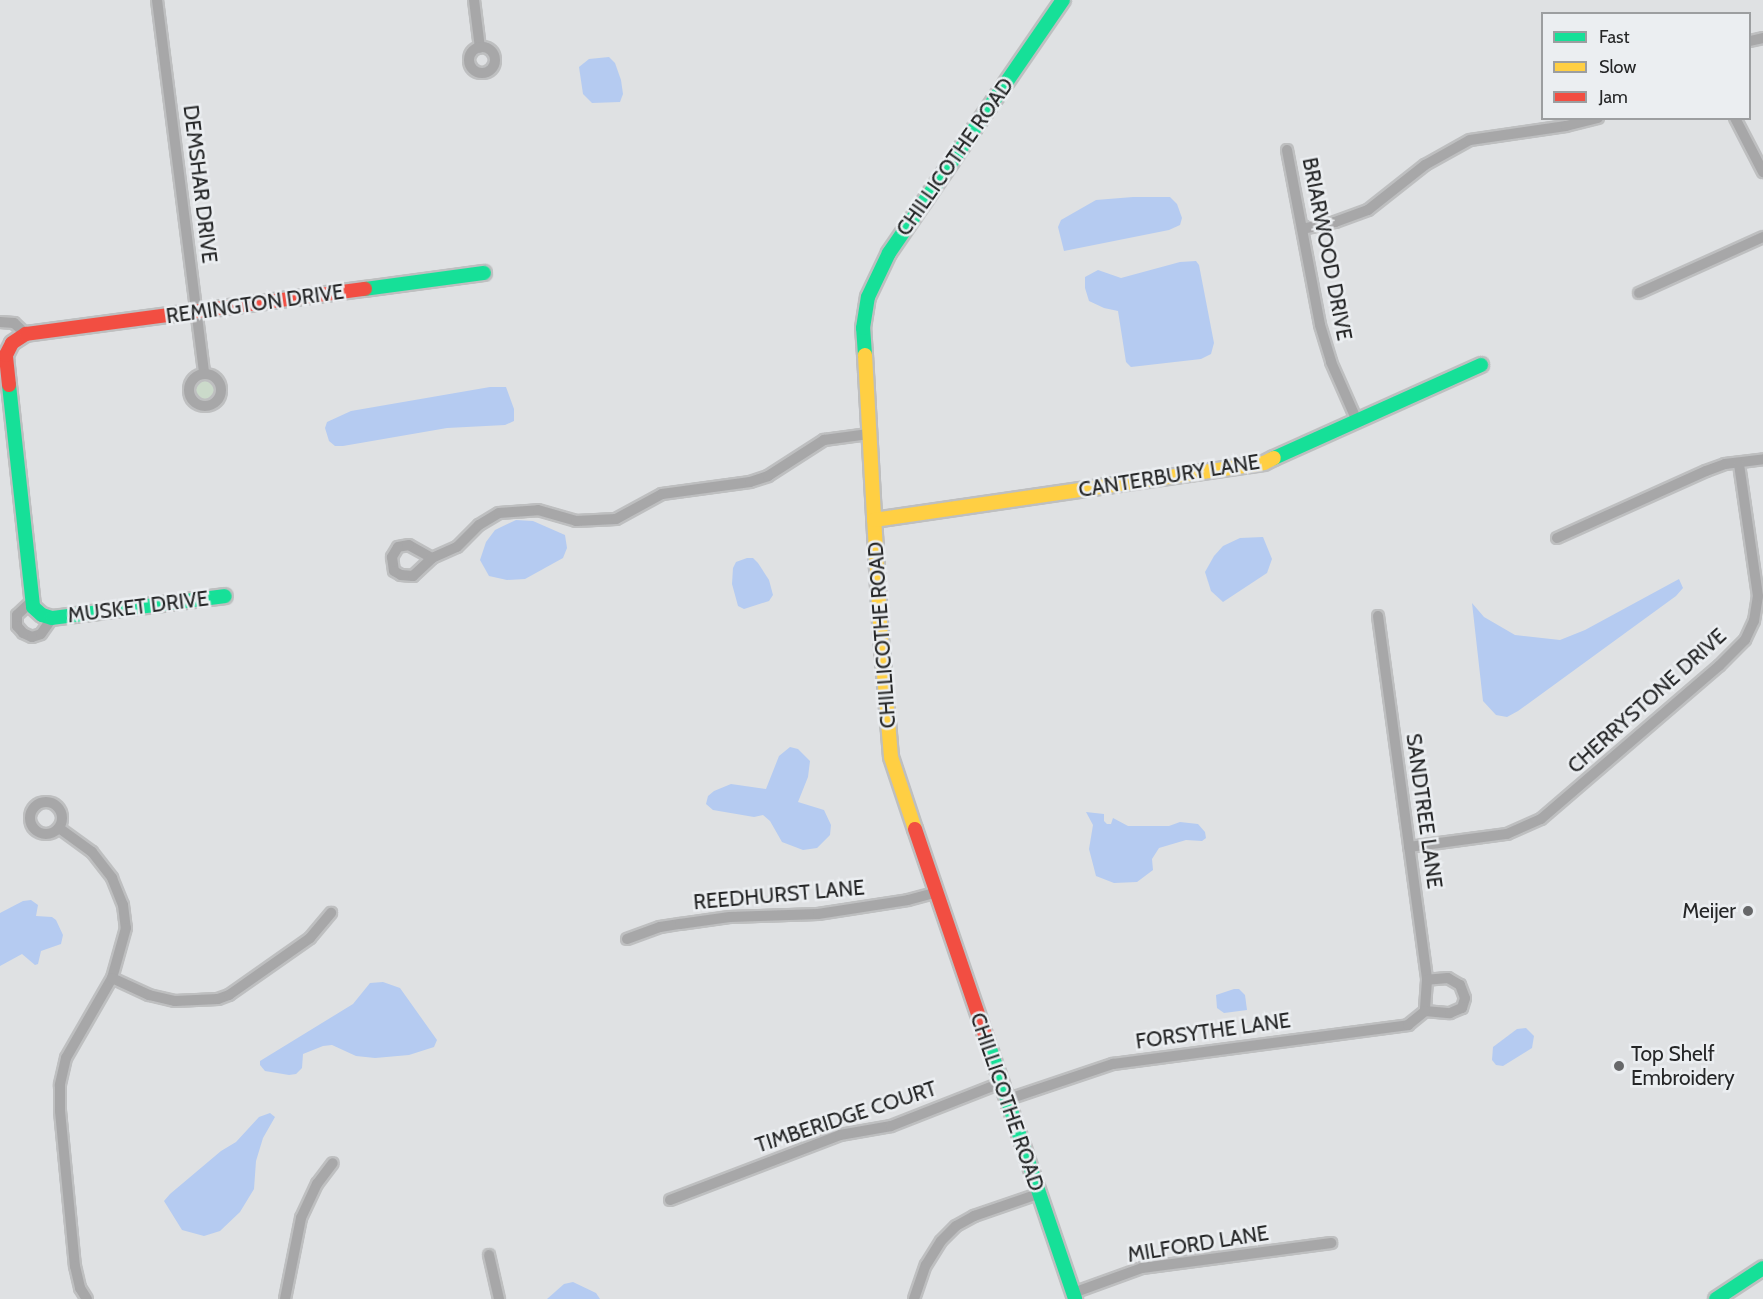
<!DOCTYPE html>
<style>
body{margin:0}
#map{position:relative;width:1763px;height:1299px;overflow:hidden;background:#dfe1e3;font-family:Cabin,sans-serif}
div>[style]{position:absolute}
.green>*{inset:0;background:#cbdaca}
.round{border-radius:50%}
.water>*{inset:0;background:#b5cbf1}
.roads{filter:drop-shadow(2px 0 #bebfc0) drop-shadow(-2px 0 #bebfc0) drop-shadow(0 2px #bebfc0) drop-shadow(0 -2px #bebfc0)}
.street>*{height:10px;margin:-5px;padding:0 5px;transform-origin:5px;border-radius:5px;background:#a7a7a8}
.street>.ring{margin:-5px;padding:0;box-sizing:content-box;background:none;border:10px solid #a7a7a8;border-radius:50%}
.fast>*{height:14px;margin:-7px;padding:0 7px;transform-origin:7px;border-radius:7px;background:#16e098}
.slow>*{height:14px;margin:-7px;padding:0 7px;transform-origin:7px;border-radius:7px;background:#ffcf43}
.jam>*{height:14px;margin:-7px;padding:0 7px;transform-origin:7px;border-radius:7px;background:#f24e42}
.dots>*{width:16px;height:16px;translate:-50% -50%;box-sizing:border-box;border:3px solid #ebeef1;border-radius:50%}
span{translate:-50% -50%;white-space:nowrap;text-align:center;line-height:1.15;-webkit-text-stroke:5px #ebeef1;paint-order:stroke}
.street-label{font-size:21px;color:#252627}
.poi-label{font-size:21px;color:#252627}
.right{translate:-100% -50%;text-align:right}
.left{translate:0 -50%;text-align:left}
.legend{position:absolute;left:1541px;top:12px;width:210px;height:108px;box-sizing:border-box;background:#ebeef1;border:2px solid #9c9ea0;margin:0;padding:8px 10px;list-style:none;font-size:18px;color:#252627}
.legend li{display:flex;align-items:center;gap:12px;height:30px}
.legend b{width:30px;border:2px solid #9c9ea0}
</style>
<div id="map">
<div class="green">
<div class="round" style="left:194px;top:378px;width:22px;height:22px"></div>
</div>
<div class="water">
<div style="clip-path:polygon(609px 57px,615px 63px,621px 80px,623px 94px,620px 102px,592px 103px,583px 94px,579px 67px,589px 59px)"></div>
<div style="clip-path:polygon(1133px 197px,1170px 197px,1177px 204px,1182px 218px,1180px 225px,1169px 230px,1064px 251px,1058px 227px,1061px 220px,1096px 200px)"></div>
<div style="clip-path:polygon(1196px 261px,1199px 265px,1214px 343px,1211px 354px,1201px 359px,1131px 367px,1126px 362px,1118px 311px,1104px 308px,1089px 301px,1085px 288px,1085px 277px,1098px 270px,1121px 278px,1180px 262px)"></div>
<div style="clip-path:polygon(490px 387px,506px 387px,514px 409px,514px 421px,505px 425px,447px 428px,343px 446px,335px 446px,329px 441px,325px 428px,327px 422px,351px 411px)"></div>
<div style="clip-path:polygon(516px 520px,533px 521px,565px 535px,567px 548px,563px 558px,525px 579px,507px 580px,489px 576px,480px 560px,486px 542px,495px 530px)"></div>
<div style="clip-path:polygon(1263px 537px,1272px 559px,1267px 573px,1223px 602px,1211px 591px,1205px 572px,1214px 556px,1223px 546px,1240px 538px)"></div>
<div style="clip-path:polygon(747px 558px,753px 558px,758px 563px,769px 580px,773px 595px,769px 601px,744px 609px,738px 606px,732px 584px,733px 568px,736px 562px)"></div>
<div style="clip-path:polygon(1679px 579px,1683px 588px,1676px 596px,1518px 711px,1507px 717px,1496px 715px,1483px 701px,1472px 603px,1484px 617px,1515px 635px,1560px 640px,1585px 630px)"></div>
<div style="clip-path:polygon(790px 747px,798px 749px,810px 761px,808px 777px,798px 802px,824px 810px,831px 825px,830px 835px,817px 848px,803px 850px,782px 842px,770px 821px,763px 815px,754px 817px,713px 810px,706px 804px,708px 796px,714px 791px,731px 784px,766px 789px,779px 756px)"></div>
<div style="clip-path:polygon(1086px 812px,1104px 814px,1104px 821px,1107px 824px,1111px 824px,1113px 818px,1128px 826px,1169px 826px,1180px 822px,1198px 824px,1205px 832px,1206px 838px,1202px 841px,1186px 840px,1159px 848px,1152px 859px,1153px 870px,1137px 882px,1114px 883px,1096px 876px,1089px 849px,1093px 825px)"></div>
<div style="clip-path:polygon(31px 900px,38px 905px,36px 916px,52px 917px,56px 920px,63px 935px,61px 944px,41px 951px,38px 964px,35px 965px,22px 954px,0 966px,0 913px,23px 901px)"></div>
<div style="clip-path:polygon(383px 982px,400px 988px,437px 1040px,434px 1047px,409px 1055px,375px 1058px,356px 1056px,332px 1045px,323px 1046px,303px 1054px,302px 1068px,296px 1074px,289px 1075px,265px 1071px,260px 1065px,260px 1061px,353px 1004px,370px 983px)"></div>
<div style="clip-path:polygon(1234px 989px,1239px 989px,1245px 995px,1247px 1010px,1224px 1013px,1217px 1008px,1216px 995px)"></div>
<div style="clip-path:polygon(1526px 1028px,1534px 1036px,1532px 1048px,1503px 1066px,1496px 1065px,1492px 1060px,1493px 1047px,1517px 1029px)"></div>
<div style="clip-path:polygon(270px 1113px,275px 1117px,263px 1138px,256px 1161px,254px 1189px,240px 1212px,220px 1231px,204px 1236px,182px 1230px,164px 1201px,170px 1194px,221px 1151px,236px 1142px,259px 1117px)"></div>
<div style="clip-path:polygon(573px 1282px,596px 1293px,600px 1299px,547px 1299px,564px 1284px)"></div>
</div>
<div class="roads">
<div class="street">
<div style="left:157px;top:0;width:375px;rotate:82.8deg"></div>
<div style="left:474px;top:0;width:48px;rotate:82.9deg"></div>
<div style="left:1750px;top:41px;width:13px;rotate:-13deg"></div>
<div class="ring" style="left:469px;top:47px;width:16px;height:16px"></div>
<div style="left:1735px;top:118px;width:61px;rotate:62.6deg"></div>
<div style="left:1287px;top:150px;width:178px;rotate:79.3deg"></div>
<div style="left:1320px;top:325px;width:39px;rotate:73deg"></div>
<div style="left:1331px;top:362px;width:64px;rotate:66.2deg"></div>
<div style="left:1302px;top:229px;width:34px;rotate:-12deg"></div>
<div style="left:1335px;top:222px;width:35px;rotate:-20deg"></div>
<div style="left:1368px;top:210px;width:73px;rotate:-38.3deg"></div>
<div style="left:1425px;top:165px;width:51px;rotate:-29.1deg"></div>
<div style="left:1470px;top:140px;width:97px;rotate:-8.3deg"></div>
<div style="left:1566px;top:126px;width:33px;rotate:-14deg"></div>
<div style="left:1639px;top:293px;width:136px;rotate:-24.3deg"></div>
<div style="left:0;top:322px;width:14px;rotate:4deg"></div>
<div style="left:14px;top:323px;width:16px;rotate:43deg"></div>
<div class="ring" style="left:189px;top:374px;width:22px;height:22px"></div>
<div style="left:1557px;top:538px;width:163px;rotate:-24.2deg"></div>
<div style="left:1706px;top:471px;width:20px;rotate:-20deg"></div>
<div style="left:1725px;top:464px;width:38px;rotate:-7deg"></div>
<div style="left:432px;top:558px;width:26px;rotate:-151deg"></div>
<div style="left:409px;top:545px;width:11px;rotate:170deg"></div>
<div style="left:398px;top:547px;width:12px;rotate:121deg"></div>
<div style="left:392px;top:557px;width:14px;rotate:82deg"></div>
<div style="left:394px;top:571px;width:8px;rotate:30deg"></div>
<div style="left:401px;top:575px;width:12px;rotate:5deg"></div>
<div style="left:413px;top:576px;width:26px;rotate:-43deg"></div>
<div style="left:432px;top:558px;width:27px;rotate:-24deg"></div>
<div style="left:457px;top:547px;width:31px;rotate:-45deg"></div>
<div style="left:479px;top:525px;width:23px;rotate:-31deg"></div>
<div style="left:499px;top:513px;width:39px;rotate:-4deg"></div>
<div style="left:538px;top:510px;width:40px;rotate:16deg"></div>
<div style="left:576px;top:521px;width:40px;rotate:-2.9deg"></div>
<div style="left:616px;top:519px;width:52px;rotate:-28.5deg"></div>
<div style="left:662px;top:494px;width:89px;rotate:-7.8deg"></div>
<div style="left:750px;top:482px;width:19px;rotate:-18deg"></div>
<div style="left:768px;top:476px;width:67px;rotate:-32.7deg"></div>
<div style="left:824px;top:440px;width:45px;rotate:-7.6deg"></div>
<div style="left:31px;top:602px;width:19px;rotate:137deg"></div>
<div style="left:17px;top:615px;width:11px;rotate:90deg"></div>
<div style="left:17px;top:626px;width:9px;rotate:49deg"></div>
<div style="left:23px;top:633px;width:10px;rotate:24deg"></div>
<div style="left:32px;top:637px;width:9px;rotate:-18deg"></div>
<div style="left:41px;top:634px;width:19px;rotate:-55deg"></div>
<div style="left:1378px;top:616px;width:367px;rotate:82.3deg"></div>
<div style="left:1427px;top:980px;width:31px;rotate:94deg"></div>
<div class="ring" style="left:30px;top:802px;width:22px;height:22px"></div>
<div style="left:59px;top:828px;width:41px;rotate:36deg"></div>
<div style="left:92px;top:852px;width:33px;rotate:52deg"></div>
<div style="left:112px;top:878px;width:29px;rotate:68deg"></div>
<div style="left:123px;top:905px;width:23px;rotate:83deg"></div>
<div style="left:126px;top:928px;width:52px;rotate:105.6deg"></div>
<div style="left:112px;top:978px;width:92px;rotate:119.9deg"></div>
<div style="left:66px;top:1058px;width:28px;rotate:103deg"></div>
<div style="left:60px;top:1085px;width:26px;rotate:90deg"></div>
<div style="left:60px;top:1111px;width:156px;rotate:84.5deg"></div>
<div style="left:75px;top:1266px;width:23px;rotate:77deg"></div>
<div style="left:80px;top:1288px;width:13px;rotate:58deg"></div>
<div style="left:1409px;top:847px;width:99px;rotate:-7.6deg"></div>
<div style="left:1507px;top:834px;width:37px;rotate:-24deg"></div>
<div style="left:1541px;top:819px;width:235px;rotate:-40.7deg"></div>
<div style="left:1719px;top:666px;width:37px;rotate:-45deg"></div>
<div style="left:1745px;top:640px;width:21px;rotate:-65deg"></div>
<div style="left:1754px;top:621px;width:25px;rotate:-81deg"></div>
<div style="left:1758px;top:596px;width:133px;rotate:-98.2deg"></div>
<div style="left:627px;top:939px;width:35px;rotate:-20deg"></div>
<div style="left:660px;top:927px;width:20px;rotate:-9deg"></div>
<div style="left:680px;top:924px;width:50px;rotate:-8deg"></div>
<div style="left:730px;top:917px;width:88px;rotate:-2deg"></div>
<div style="left:818px;top:914px;width:91px;rotate:-8.8deg"></div>
<div style="left:908px;top:900px;width:28px;rotate:-15deg"></div>
<div style="left:112px;top:978px;width:41px;rotate:24.7deg"></div>
<div style="left:149px;top:995px;width:27px;rotate:13deg"></div>
<div style="left:175px;top:1001px;width:43px;rotate:-2.7deg"></div>
<div style="left:218px;top:999px;width:12px;rotate:-20deg"></div>
<div style="left:229px;top:995px;width:99px;rotate:-35.1deg"></div>
<div style="left:310px;top:938px;width:33px;rotate:-50deg"></div>
<div style="left:1425px;top:1011px;width:25px;rotate:5deg"></div>
<div style="left:1450px;top:1013px;width:13px;rotate:-23deg"></div>
<div style="left:1462px;top:1008px;width:10px;rotate:-73deg"></div>
<div style="left:1465px;top:998px;width:14px;rotate:-111deg"></div>
<div style="left:1460px;top:985px;width:14px;rotate:-150deg"></div>
<div style="left:1448px;top:978px;width:21px;rotate:175deg"></div>
<div style="left:1006px;top:1100px;width:113px;rotate:-18.6deg"></div>
<div style="left:1113px;top:1064px;width:298px;rotate:-7.5deg"></div>
<div style="left:1408px;top:1025px;width:22px;rotate:-39deg"></div>
<div style="left:670px;top:1200px;width:182px;rotate:-20.9deg"></div>
<div style="left:840px;top:1135px;width:52px;rotate:-10deg"></div>
<div style="left:891px;top:1126px;width:118px;rotate:-21.4deg"></div>
<div style="left:489px;top:1255px;width:45px;rotate:77.2deg"></div>
<div style="left:1073px;top:1293px;width:73px;rotate:-19.9deg"></div>
<div style="left:1142px;top:1268px;width:191px;rotate:-7.5deg"></div>
<div style="left:285px;top:1299px;width:83px;rotate:-78.8deg"></div>
<div style="left:301px;top:1218px;width:38px;rotate:-65deg"></div>
<div style="left:317px;top:1184px;width:26px;rotate:-53deg"></div>
<div style="left:914px;top:1299px;width:36px;rotate:-71deg"></div>
<div style="left:926px;top:1265px;width:28px;rotate:-58deg"></div>
<div style="left:941px;top:1241px;width:21px;rotate:-45deg"></div>
<div style="left:956px;top:1226px;width:21px;rotate:-29deg"></div>
<div style="left:974px;top:1216px;width:68px;rotate:-19deg"></div>
</div>
<div class="fast">
<div style="left:365px;top:289px;width:120px;rotate:-7.7deg"></div>
<div style="left:865px;top:355px;width:27px;rotate:-94deg"></div>
<div style="left:863px;top:328px;width:31px;rotate:-81deg"></div>
<div style="left:868px;top:297px;width:49px;rotate:-64.5deg"></div>
<div style="left:889px;top:253px;width:307px;rotate:-55.5deg"></div>
<div style="left:9px;top:385px;width:223px;rotate:83.8deg"></div>
<div style="left:33px;top:607px;width:12px;rotate:42deg"></div>
<div style="left:42px;top:615px;width:10px;rotate:17deg"></div>
<div style="left:52px;top:618px;width:174px;rotate:-7.2deg"></div>
<div style="left:1274px;top:458px;width:227px;rotate:-24.2deg"></div>
<div style="left:986px;top:1037px;width:277px;rotate:71.2deg"></div>
<div style="left:1716px;top:1299px;width:56px;rotate:-33.4deg"></div>
</div>
<div class="slow">
<div style="left:865px;top:355px;width:271px;rotate:86.8deg"></div>
<div style="left:880px;top:626px;width:131px;rotate:85.2deg"></div>
<div style="left:891px;top:757px;width:76px;rotate:71.6deg"></div>
<div style="left:874px;top:520px;width:394px;rotate:-8.3deg"></div>
<div style="left:1264px;top:463px;width:11px;rotate:-27deg"></div>
</div>
<div class="jam">
<div style="left:9px;top:385px;width:30px;rotate:-96deg"></div>
<div style="left:6px;top:355px;width:13px;rotate:-63deg"></div>
<div style="left:12px;top:343px;width:17px;rotate:-33deg"></div>
<div style="left:26px;top:334px;width:342px;rotate:-7.6deg"></div>
<div style="left:915px;top:829px;width:220px;rotate:71.2deg"></div>
</div>
</div>
<div class="dots">
<div style="left:1748px;top:911px;background:#666769"></div>
<div style="left:1619px;top:1066px;background:#666769"></div>
</div>
<div class="street-label">
<span style="left:955px;top:157px;rotate:-55deg">CHILLICOTHE ROAD</span>
<span style="left:200px;top:184px;rotate:83deg">DEMSHAR DRIVE</span>
<span style="left:1327px;top:249px;rotate:79deg">BRIARWOOD DRIVE</span>
<span style="left:255px;top:304px;rotate:-8deg">REMINGTON DRIVE</span>
<span style="left:1169px;top:476px;rotate:-9deg">CANTERBURY LANE</span>
<span style="left:138px;top:607px;rotate:-7deg">MUSKET DRIVE</span>
<span style="left:882px;top:635px;rotate:-94deg">CHILLICOTHE ROAD</span>
<span style="left:1647px;top:701px;rotate:-42deg">CHERRYSTONE DRIVE</span>
<span style="left:1424px;top:811px;rotate:82deg">SANDTREE LANE</span>
<span style="left:779px;top:895px;rotate:-5deg">REEDHURST LANE</span>
<span style="left:1213px;top:1031px;rotate:-8deg">FORSYTHE LANE</span>
<span style="left:1007px;top:1102px;rotate:71deg">CHILLICOTHE ROAD</span>
<span style="left:846px;top:1117px;rotate:-18deg">TIMBERIDGE COURT</span>
<span style="left:1198px;top:1244px;rotate:-9deg">MILFORD LANE</span>
</div>
<div class="poi-label">
<span class="right" style="left:1736px;top:911px">Meijer</span>
<span class="left" style="left:1631px;top:1066px">Top Shelf<br>Embroidery</span>
</div>
<ul class="legend">
<li><b style="height:8px;background:#16e098"></b>Fast</li>
<li><b style="height:8px;background:#ffcf43"></b>Slow</li>
<li><b style="height:8px;background:#f24e42"></b>Jam</li>
</ul>
</div>
